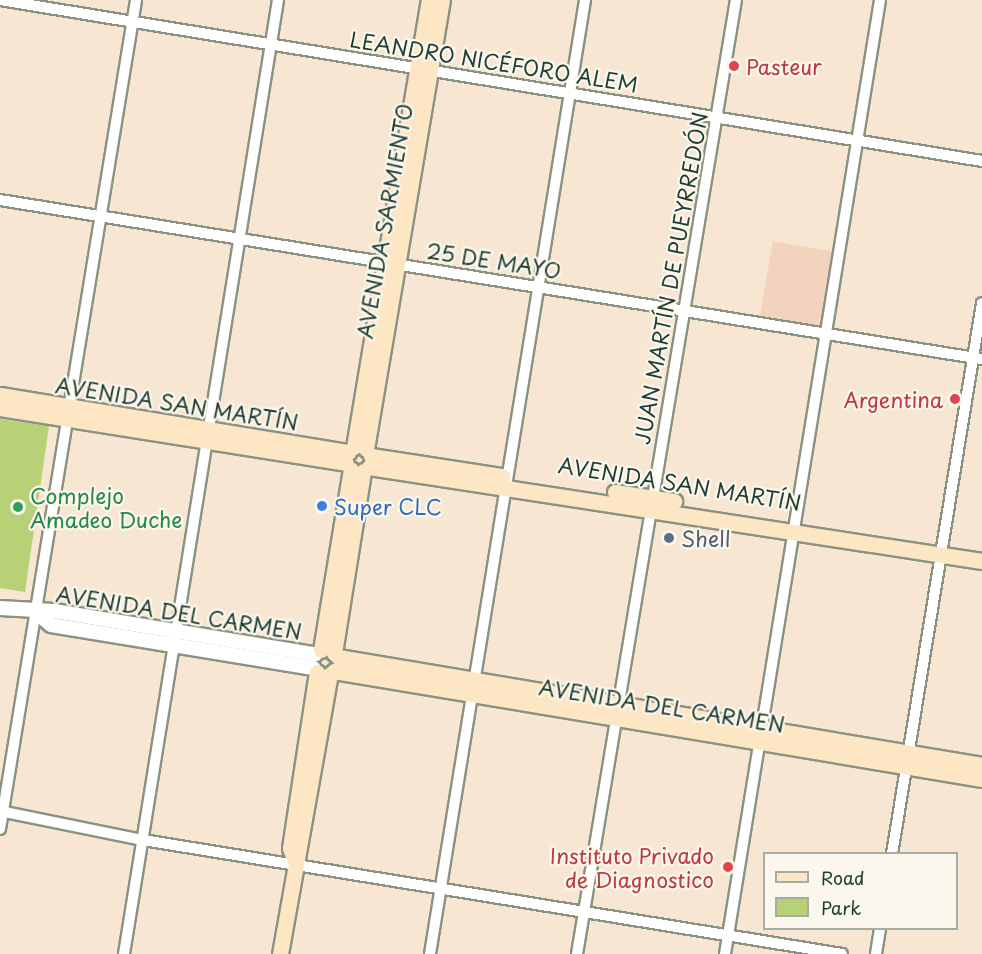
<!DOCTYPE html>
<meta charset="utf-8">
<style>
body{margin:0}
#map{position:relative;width:982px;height:954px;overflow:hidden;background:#f7e7d2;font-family:"Playpen Sans",sans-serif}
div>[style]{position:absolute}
.built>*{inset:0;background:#f2d4be;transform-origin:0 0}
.green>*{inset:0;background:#b8d177}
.roads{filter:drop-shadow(2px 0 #8b9283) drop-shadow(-2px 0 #8b9283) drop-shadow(0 2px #8b9283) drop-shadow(0 -2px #8b9283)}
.minor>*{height:10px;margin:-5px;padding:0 5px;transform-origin:5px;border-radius:5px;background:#fff}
.tertiary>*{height:14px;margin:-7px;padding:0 7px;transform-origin:7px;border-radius:7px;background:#fff}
.secondary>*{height:15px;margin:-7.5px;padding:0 7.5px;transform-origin:7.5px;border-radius:7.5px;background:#fce6c4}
.dots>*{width:16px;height:16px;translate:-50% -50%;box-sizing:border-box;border:3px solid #fbf7ec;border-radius:50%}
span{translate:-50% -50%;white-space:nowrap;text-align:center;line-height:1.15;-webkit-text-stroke:4.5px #fbf7ec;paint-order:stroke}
.street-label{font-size:21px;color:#1f3d34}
.health-label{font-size:21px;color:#be3a42}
.left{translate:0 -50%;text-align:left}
.right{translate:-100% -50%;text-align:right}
.leisure-label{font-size:21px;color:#27864d}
.shop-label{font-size:21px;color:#366cbe}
.service-label{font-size:21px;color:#4e5e75}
.legend{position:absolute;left:763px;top:852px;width:195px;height:78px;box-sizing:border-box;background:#fbf7ec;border:2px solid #a3ada2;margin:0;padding:8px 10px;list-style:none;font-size:18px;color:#1f3d34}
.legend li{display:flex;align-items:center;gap:12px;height:30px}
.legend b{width:30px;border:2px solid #a3ada2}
</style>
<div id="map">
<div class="built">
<div style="left:773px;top:241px;width:61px;height:76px;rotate:10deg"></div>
</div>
<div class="green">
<div style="clip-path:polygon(0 419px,49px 426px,25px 592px,0 588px)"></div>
</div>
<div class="roads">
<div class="minor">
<div style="left:0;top:0;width:995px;rotate:9.31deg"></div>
<div style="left:0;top:200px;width:995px;rotate:9.2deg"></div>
<div style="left:0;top:811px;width:146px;rotate:11.5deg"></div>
<div style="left:143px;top:840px;width:708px;rotate:9.26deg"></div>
<div style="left:0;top:829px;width:840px;rotate:-80.68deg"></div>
<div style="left:892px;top:854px;width:558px;rotate:-80.72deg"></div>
<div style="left:124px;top:954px;width:966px;rotate:-80.83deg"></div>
<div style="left:430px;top:954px;width:967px;rotate:-80.77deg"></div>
<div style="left:577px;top:954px;width:967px;rotate:-80.54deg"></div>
<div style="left:725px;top:954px;width:967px;rotate:-80.77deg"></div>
<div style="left:876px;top:954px;width:26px;rotate:-81deg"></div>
</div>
<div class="tertiary">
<div style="left:0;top:608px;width:54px;rotate:3.2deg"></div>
<div style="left:54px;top:611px;width:265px;rotate:9.4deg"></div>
<div style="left:37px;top:613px;width:18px;rotate:41deg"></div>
<div style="left:51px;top:625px;width:266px;rotate:9.3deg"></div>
</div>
<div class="secondary">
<div style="left:0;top:395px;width:353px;rotate:9.3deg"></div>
<div style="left:0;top:408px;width:350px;rotate:9deg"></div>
<div style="left:354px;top:447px;width:453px;rotate:-80.5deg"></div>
<div style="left:366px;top:449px;width:455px;rotate:-80.4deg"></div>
<div style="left:371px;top:456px;width:133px;rotate:8.7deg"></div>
<div style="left:369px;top:467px;width:620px;rotate:8.72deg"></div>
<div style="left:615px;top:492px;width:60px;rotate:8.7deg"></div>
<div style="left:321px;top:650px;width:183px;rotate:-80.6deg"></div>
<div style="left:334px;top:653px;width:184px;rotate:-80.9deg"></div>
<div style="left:338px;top:657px;width:653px;rotate:9.52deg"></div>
<div style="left:334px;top:671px;width:657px;rotate:9.46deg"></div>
<div style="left:295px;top:861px;width:14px;rotate:-111deg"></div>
<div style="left:290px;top:848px;width:178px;rotate:-81.3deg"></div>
<div style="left:280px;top:954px;width:284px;rotate:-79.9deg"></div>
</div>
</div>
<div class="dots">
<div style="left:734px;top:66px;background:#e0444e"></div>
<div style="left:955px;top:399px;background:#e0444e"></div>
<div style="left:322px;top:506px;background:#3f7fe0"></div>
<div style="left:18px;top:507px;background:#2e9e5b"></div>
<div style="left:669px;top:538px;background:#5c6f8a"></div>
<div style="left:728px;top:867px;background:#e0444e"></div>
</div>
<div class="street-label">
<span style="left:494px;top:61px;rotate:9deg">LEANDRO NICÉFORO ALEM</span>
<span style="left:384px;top:221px;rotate:-80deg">AVENIDA SARMIENTO</span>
<span style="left:494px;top:260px;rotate:9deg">25 DE MAYO</span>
<span style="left:670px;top:278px;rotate:-80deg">JUAN MARTÍN DE PUEYRREDÓN</span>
<span style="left:177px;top:403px;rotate:9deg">AVENIDA SAN MARTÍN</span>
<span style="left:680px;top:483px;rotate:9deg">AVENIDA SAN MARTÍN</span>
<span style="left:179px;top:612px;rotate:9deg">AVENIDA DEL CARMEN</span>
<span style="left:662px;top:705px;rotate:9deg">AVENIDA DEL CARMEN</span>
</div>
<div class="health-label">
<span class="left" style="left:746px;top:66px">Pasteur</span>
<span class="right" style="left:943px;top:399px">Argentina</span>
<span class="right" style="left:714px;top:867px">Instituto Privado<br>de Diagnostico</span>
</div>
<div class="leisure-label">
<span class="left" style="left:30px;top:507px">Complejo<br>Amadeo Duche</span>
</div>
<div class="shop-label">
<span class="left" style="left:334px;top:506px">Super CLC</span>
</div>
<div class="service-label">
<span class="left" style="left:681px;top:538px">Shell</span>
</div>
<ul class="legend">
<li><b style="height:8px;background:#fce6c4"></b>Road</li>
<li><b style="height:16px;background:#b8d177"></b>Park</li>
</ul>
</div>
